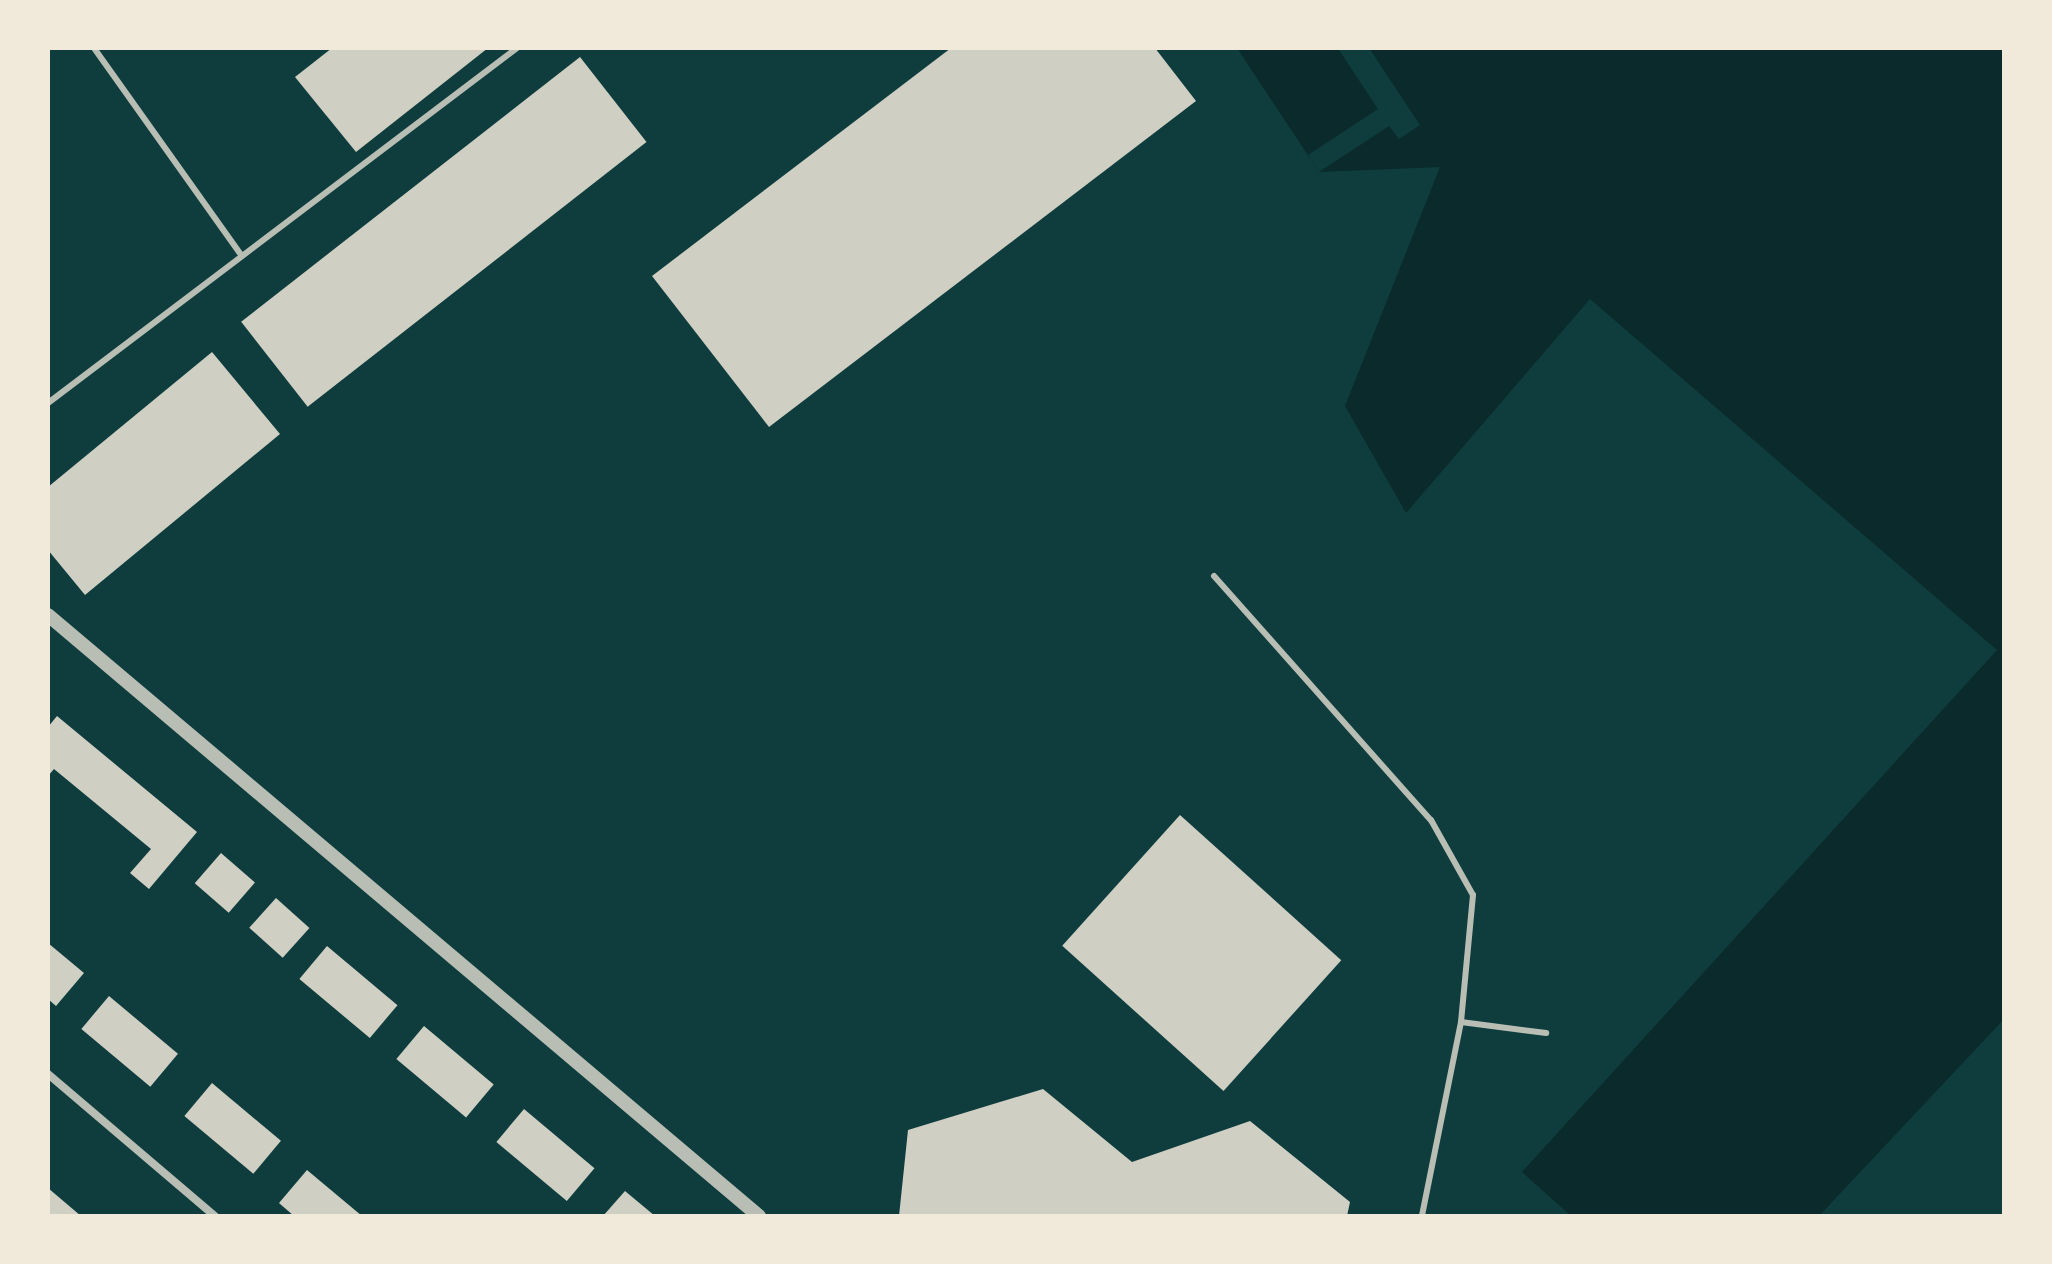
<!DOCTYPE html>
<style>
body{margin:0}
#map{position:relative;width:2052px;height:1264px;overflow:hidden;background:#0f3d3e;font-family:Commissioner,sans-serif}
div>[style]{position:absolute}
.water>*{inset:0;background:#0a2a2b}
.pier>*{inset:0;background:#0f3d3e}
.building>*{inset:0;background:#cfcfc3;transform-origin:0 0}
.service>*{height:6px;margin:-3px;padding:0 3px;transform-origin:3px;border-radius:3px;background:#b8beb3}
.minor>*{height:8px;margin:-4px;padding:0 4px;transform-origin:4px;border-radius:4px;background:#b8beb3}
.tertiary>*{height:14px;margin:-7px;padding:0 7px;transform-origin:7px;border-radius:7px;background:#b8beb3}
span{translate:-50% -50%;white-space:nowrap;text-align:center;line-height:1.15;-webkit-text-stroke:8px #f1e9da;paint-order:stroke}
.frame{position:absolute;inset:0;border:50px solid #f1e9da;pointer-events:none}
</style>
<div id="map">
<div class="water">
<div style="clip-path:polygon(1237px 48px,2004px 48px,2004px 1019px,1819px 1216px,1571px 1216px,1522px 1172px,1997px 650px,1590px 299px,1406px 513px,1345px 406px,1440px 167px,1319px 172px)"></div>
</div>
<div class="pier">
<div style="clip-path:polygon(1369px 48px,1420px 125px,1399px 139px,1389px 126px,1319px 172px,1308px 155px,1378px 109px,1339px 50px)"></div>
</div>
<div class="building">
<div style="clip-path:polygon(332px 48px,488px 48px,356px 152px,295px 77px)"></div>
<div style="clip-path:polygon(951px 48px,1155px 48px,1196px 101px,769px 427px,652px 276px)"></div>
<div style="left:580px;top:57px;width:108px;height:430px;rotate:52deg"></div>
<div style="clip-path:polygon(212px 352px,280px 434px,85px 595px,48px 550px,48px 487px)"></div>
<div style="clip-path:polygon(57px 716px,197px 832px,149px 889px,130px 873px,151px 849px,54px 769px,48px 776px,48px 727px)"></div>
<div style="left:1180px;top:815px;width:217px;height:176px;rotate:42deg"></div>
<div style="left:221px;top:853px;width:45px;height:40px;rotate:41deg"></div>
<div style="left:276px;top:898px;width:45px;height:40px;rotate:42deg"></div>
<div style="clip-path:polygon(48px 943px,84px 973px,56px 1006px,48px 999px)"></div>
<div style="left:327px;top:946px;width:92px;height:43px;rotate:40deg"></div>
<div style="left:109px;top:996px;width:90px;height:43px;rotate:40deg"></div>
<div style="left:424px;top:1026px;width:91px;height:43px;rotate:40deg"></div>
<div style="left:212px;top:1083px;width:90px;height:43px;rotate:40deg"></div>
<div style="clip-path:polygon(1043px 1089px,1132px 1162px,1250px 1121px,1350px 1202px,1347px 1216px,899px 1216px,908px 1130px)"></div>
<div style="left:524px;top:1109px;width:92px;height:43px;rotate:40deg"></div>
<div style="clip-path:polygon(307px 1170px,362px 1216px,294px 1216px,279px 1203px)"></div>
<div style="clip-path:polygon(48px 1188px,81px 1216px,48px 1216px)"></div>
<div style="clip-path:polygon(625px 1191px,655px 1216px,603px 1216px)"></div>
</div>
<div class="service">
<div style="left:94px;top:48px;width:255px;rotate:54.6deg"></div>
<div style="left:48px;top:403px;width:588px;rotate:-37.12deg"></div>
<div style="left:1214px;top:576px;width:327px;rotate:48.4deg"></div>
<div style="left:1431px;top:820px;width:86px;rotate:60.8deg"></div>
<div style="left:1473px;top:895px;width:128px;rotate:95.4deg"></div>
<div style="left:1461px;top:1022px;width:198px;rotate:101.4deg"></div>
<div style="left:1461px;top:1022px;width:86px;rotate:7.4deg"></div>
</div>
<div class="minor">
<div style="left:48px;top:1074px;width:219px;rotate:40.4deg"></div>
</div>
<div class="tertiary">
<div style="left:48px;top:615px;width:931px;rotate:40.21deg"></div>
</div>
<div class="frame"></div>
</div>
